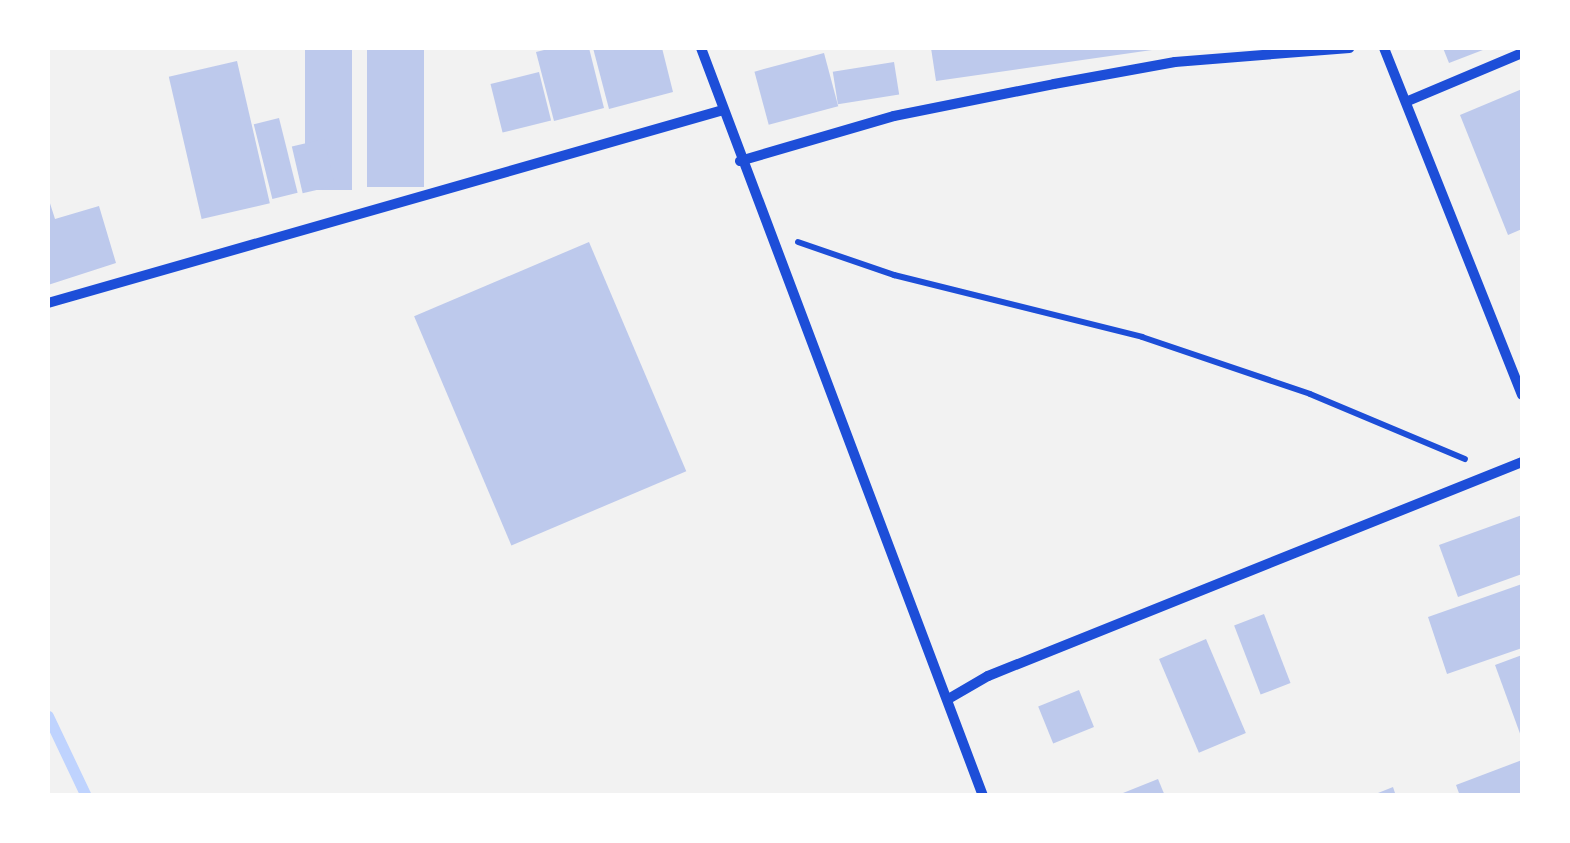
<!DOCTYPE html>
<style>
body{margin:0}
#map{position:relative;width:1570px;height:843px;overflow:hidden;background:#f2f2f2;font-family:"Exo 2",sans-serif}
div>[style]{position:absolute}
.stream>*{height:11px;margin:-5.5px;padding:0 5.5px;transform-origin:5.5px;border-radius:5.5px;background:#bfd3fe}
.building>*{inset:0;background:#bdc9ec;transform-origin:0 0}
.path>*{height:6px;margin:-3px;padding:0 3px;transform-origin:3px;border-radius:3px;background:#1d4ed8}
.minor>*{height:10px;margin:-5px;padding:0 5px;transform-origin:5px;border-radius:5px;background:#1d4ed8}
span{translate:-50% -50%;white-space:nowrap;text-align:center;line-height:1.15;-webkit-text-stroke:8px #fff;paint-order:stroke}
.frame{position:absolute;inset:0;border:50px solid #fff;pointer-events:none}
</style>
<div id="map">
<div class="stream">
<div style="left:48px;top:716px;width:89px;rotate:64.6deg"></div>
</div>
<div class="building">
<div style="left:305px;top:48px;width:47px;height:142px"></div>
<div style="left:367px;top:48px;width:57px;height:139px"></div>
<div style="clip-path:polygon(552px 48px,589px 48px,604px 108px,554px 121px,536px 52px)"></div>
<div style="clip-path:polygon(593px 48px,662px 48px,673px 92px,609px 109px)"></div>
<div style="clip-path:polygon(931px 48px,1152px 48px,1152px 50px,936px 81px)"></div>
<div style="clip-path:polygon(1443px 48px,1488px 48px,1449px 63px)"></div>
<div style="left:824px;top:53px;width:55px;height:72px;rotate:75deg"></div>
<div style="left:237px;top:61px;width:146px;height:70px;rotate:77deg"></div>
<div style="left:894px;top:62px;width:33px;height:62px;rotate:81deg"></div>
<div style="left:539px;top:72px;width:50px;height:50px;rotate:76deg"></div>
<div style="clip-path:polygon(1522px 89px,1522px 229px,1508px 235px,1460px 115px)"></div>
<div style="left:279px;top:118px;width:77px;height:26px;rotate:76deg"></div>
<div style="left:324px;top:139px;width:48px;height:33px;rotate:77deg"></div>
<div style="clip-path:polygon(48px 197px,55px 219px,99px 206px,116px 263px,48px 285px)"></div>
<div style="left:589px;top:242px;width:249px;height:190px;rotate:67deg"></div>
<div style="clip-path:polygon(1522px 515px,1522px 574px,1458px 597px,1439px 545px)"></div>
<div style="clip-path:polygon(1522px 584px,1522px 648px,1447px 674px,1428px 617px)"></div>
<div style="left:1264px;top:614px;width:74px;height:32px;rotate:69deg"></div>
<div style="left:1206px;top:639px;width:102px;height:51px;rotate:67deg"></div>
<div style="clip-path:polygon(1522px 655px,1522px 739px,1495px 665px)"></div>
<div style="left:1079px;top:690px;width:40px;height:44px;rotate:68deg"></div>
<div style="clip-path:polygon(1522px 760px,1522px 796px,1460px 796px,1456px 785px)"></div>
<div style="clip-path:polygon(1158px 779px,1165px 796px,1118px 796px,1118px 795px)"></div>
<div style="clip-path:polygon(1393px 787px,1396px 796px,1373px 796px,1373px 795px)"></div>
</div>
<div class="path">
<div style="left:798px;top:242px;width:102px;rotate:19deg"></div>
<div style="left:894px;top:275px;width:256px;rotate:14deg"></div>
<div style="left:1142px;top:337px;width:177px;rotate:18.7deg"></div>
<div style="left:1310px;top:394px;width:168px;rotate:22.8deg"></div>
</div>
<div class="minor">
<div style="left:701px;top:48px;width:799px;rotate:69.34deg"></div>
<div style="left:1384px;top:48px;width:373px;rotate:68.3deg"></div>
<div style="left:1408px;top:101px;width:124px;rotate:-22.8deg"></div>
<div style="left:740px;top:161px;width:160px;rotate:-16.3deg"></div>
<div style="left:894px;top:116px;width:163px;rotate:-11.3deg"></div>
<div style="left:1054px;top:84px;width:123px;rotate:-10.3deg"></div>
<div style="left:1175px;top:62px;width:175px;rotate:-4.6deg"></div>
<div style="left:48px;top:303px;width:699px;rotate:-15.95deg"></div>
<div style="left:950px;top:698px;width:44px;rotate:-30.1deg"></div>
<div style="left:988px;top:676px;width:575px;rotate:-21.84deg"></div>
</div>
<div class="frame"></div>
</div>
